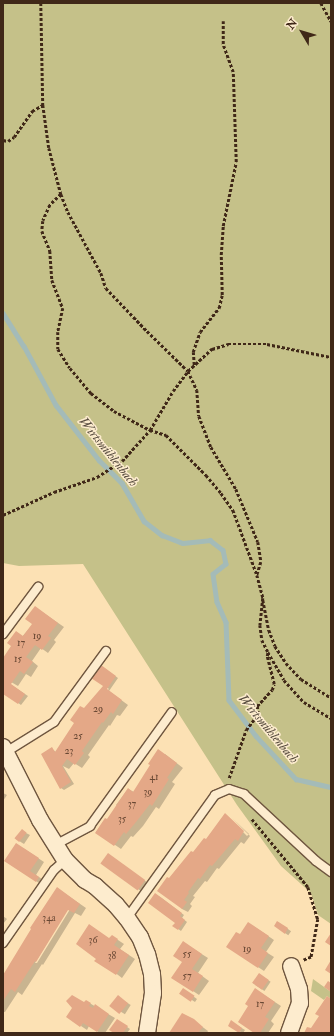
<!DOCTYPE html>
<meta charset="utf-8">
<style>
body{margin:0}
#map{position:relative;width:334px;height:1036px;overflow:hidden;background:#fce1b4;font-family:"IM FELL Double Pica",serif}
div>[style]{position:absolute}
.green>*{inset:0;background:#c5c189}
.shadow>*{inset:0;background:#0003;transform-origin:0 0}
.stream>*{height:4.5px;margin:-2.25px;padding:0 2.25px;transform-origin:2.25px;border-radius:2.25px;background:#a4bbb8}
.building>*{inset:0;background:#e4a887;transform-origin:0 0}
.path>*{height:2.5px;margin-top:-1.25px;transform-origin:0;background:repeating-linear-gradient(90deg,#402818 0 3px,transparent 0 5px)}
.roads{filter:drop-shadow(1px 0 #6f563f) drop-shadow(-1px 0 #6f563f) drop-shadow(0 1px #6f563f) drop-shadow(0 -1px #6f563f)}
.service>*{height:8px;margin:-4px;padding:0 4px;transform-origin:4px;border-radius:4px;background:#fdecce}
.minor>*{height:16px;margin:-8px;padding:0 8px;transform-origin:8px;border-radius:8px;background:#fdecce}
span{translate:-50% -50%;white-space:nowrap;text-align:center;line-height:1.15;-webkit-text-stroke:3px #fdecce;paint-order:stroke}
.number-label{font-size:10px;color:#694834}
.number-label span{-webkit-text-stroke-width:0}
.water-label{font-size:13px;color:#594d40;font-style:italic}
.frame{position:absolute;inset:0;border:4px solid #402818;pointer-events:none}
.north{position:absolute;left:282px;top:12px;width:40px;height:40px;-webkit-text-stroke:3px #fdecce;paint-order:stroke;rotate:308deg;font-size:11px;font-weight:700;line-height:16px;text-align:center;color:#402818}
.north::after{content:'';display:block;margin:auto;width:14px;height:18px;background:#402818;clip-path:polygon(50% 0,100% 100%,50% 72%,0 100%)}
</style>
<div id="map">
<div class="green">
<div style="clip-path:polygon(3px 3px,331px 3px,331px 924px,318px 915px,311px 893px,281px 866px,237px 805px,83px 564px,19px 566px,3px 563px)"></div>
<div style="clip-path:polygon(313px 979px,331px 992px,331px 999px,327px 996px,324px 1000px,311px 991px)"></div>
</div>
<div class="shadow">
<div style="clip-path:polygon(35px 607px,64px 627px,54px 640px,56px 642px,48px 653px,41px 648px,32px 661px,38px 666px,31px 677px,26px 674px,18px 686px,11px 682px,10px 684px,28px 696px,21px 705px,3px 692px,3px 659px,33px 624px)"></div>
<div style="clip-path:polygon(104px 668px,118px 678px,109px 691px,128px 705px,120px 716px,117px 715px,110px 726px,109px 725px,88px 755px,90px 757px,82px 768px,74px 763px,69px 769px,63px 766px,74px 784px,64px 790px,61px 788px,52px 749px,56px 752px,85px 709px,109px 689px,93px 677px)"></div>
<div style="clip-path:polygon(165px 754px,183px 768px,172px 782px,175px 784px,159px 809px,156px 807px,143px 826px,133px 837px,131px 836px,121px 849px,96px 832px,118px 807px,116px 805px,128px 789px,134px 792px)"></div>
<div style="clip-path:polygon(3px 793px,7px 795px,3px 801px)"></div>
<div style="clip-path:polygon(225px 814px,247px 836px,249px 834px,232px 818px,250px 836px,244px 844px,241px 842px,219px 869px,217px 868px,207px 882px,205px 881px,193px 896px,195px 897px,190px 904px,192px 906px,188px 912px,182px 909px,169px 879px,180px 865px,181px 866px,206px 840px)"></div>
<div style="clip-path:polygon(22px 831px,30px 835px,24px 844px,16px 839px)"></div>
<div style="clip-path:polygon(23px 848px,44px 862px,36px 875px,42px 879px,39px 883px,5px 861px)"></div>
<div style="clip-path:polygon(111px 856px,148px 883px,141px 891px,138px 889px)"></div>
<div style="clip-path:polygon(evenodd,57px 888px,86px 908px,81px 916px,75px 913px,43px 965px,42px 964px,22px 995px,18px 992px,5px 1012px,3px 1012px,3px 977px,57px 888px,70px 905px,72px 906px,37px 963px,35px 963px,70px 905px)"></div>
<div style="clip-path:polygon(159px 896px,184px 915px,182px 918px,187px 922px,181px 931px,174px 926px,176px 923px)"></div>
<div style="clip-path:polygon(3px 916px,7px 919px,3px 924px)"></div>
<div style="left:278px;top:922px;width:16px;height:5px;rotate:35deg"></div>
<div style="clip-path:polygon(255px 927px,274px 940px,266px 952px,274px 957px,264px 971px,258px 967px,241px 935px)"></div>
<div style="clip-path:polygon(112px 936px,124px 944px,120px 949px,135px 959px,122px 978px,97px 959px)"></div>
<div style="clip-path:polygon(189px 946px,208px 958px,198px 973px,209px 981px,199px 995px,193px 991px,183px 962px)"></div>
<div style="left:259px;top:974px;width:14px;height:11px;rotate:34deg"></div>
<div style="clip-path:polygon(183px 989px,197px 999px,195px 1002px,181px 993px)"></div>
<div style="clip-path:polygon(261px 993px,281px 1006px,271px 1021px,274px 1024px,268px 1033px,256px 1033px)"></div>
<div style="left:118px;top:997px;width:15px;height:11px;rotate:32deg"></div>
<div style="clip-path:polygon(86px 1001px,115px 1018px,105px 1033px,100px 1033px,89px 1026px,87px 1030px,81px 1026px)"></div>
<div style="clip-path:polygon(193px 1020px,208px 1031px,207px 1033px,170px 1033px)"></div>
<div style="clip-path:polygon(120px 1022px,130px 1029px,127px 1033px,116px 1033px)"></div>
<div style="clip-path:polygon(232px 1022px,245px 1030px,243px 1033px,229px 1026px)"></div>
</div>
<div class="stream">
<div style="left:3px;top:313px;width:39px;rotate:58deg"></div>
<div style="left:24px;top:346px;width:67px;rotate:61.5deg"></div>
<div style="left:56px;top:405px;width:70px;rotate:52deg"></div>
<div style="left:99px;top:460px;width:33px;rotate:45deg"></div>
<div style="left:122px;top:483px;width:44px;rotate:59.9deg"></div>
<div style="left:144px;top:521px;width:23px;rotate:38deg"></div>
<div style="left:162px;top:535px;width:22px;rotate:21deg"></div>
<div style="left:183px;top:543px;width:27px;rotate:-6deg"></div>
<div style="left:210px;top:540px;width:16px;rotate:38deg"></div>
<div style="left:223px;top:550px;width:14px;rotate:78deg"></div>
<div style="left:226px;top:564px;width:16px;rotate:142deg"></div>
<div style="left:213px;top:574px;width:28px;rotate:82deg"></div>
<div style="left:217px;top:602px;width:22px;rotate:66deg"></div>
<div style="left:226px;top:622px;width:78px;rotate:87.8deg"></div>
<div style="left:229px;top:700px;width:45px;rotate:53.1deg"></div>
<div style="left:256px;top:736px;width:59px;rotate:47.1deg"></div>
<div style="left:296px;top:779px;width:36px;rotate:13deg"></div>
</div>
<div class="building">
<div style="clip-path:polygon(35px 606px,58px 623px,48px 636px,51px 638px,42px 650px,35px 645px,26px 657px,33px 662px,24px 674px,20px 671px,11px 684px,25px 694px,18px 704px,3px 694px,3px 658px,11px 646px,7px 643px,16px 631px,23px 636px,32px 624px,25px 619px)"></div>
<div style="clip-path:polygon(101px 665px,116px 676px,107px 689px,122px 700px,113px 714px,111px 712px,103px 723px,102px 722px,82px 751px,84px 753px,75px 765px,67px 759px,62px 766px,71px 782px,60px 789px,41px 754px,52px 747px,55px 752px,74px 723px,70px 720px,80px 706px,84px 708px,103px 686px,91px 678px)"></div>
<div style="clip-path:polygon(158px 749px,177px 763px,167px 778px,169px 779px,152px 806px,150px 804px,136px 822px,126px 834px,124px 832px,114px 846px,95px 833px,105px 818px,107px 819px,128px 788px,133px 792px,150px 765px,148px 764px)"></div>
<div style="clip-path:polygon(225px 813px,244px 831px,238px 841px,235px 839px,212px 866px,210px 865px,200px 879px,198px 878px,188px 892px,189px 893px,184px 900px,187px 902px,182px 909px,157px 891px,167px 877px,169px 878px,191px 851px,193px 852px,204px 838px,206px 839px)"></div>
<div style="left:22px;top:829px;width:6px;height:12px;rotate:39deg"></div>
<div style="clip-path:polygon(16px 843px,39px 858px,30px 871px,39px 877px,36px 882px,4px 861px)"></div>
<div style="left:108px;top:853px;width:46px;height:13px;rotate:36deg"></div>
<div style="clip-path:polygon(57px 887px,80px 904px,74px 913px,68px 910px,36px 962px,35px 961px,15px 992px,11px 989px,3px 1001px,3px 975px,31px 929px,30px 928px)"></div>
<div style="clip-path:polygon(155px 893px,182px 913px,180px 916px,185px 920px,178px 930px,172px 926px,175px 923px,148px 903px)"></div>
<div style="clip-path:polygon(277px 921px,288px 928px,285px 934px,274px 926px)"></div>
<div style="clip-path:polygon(248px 922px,269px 936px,261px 948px,268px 953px,258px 968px,226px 947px,236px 932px,240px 934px)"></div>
<div style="clip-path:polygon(89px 924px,109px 938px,112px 935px,118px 939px,114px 945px,129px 955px,116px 975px,94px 961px,96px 959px,76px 944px)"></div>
<div style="clip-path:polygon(331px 933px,331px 946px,325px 942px)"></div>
<div style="clip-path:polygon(183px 941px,202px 954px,192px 969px,203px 976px,193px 992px,171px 978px,182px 962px,173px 956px)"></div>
<div style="clip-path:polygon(331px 960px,331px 974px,325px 970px)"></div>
<div style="left:259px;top:973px;width:12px;height:12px;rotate:35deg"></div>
<div style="clip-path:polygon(328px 981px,331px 983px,331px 992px,324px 987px)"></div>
<div style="left:183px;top:988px;width:14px;height:7px;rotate:34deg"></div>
<div style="clip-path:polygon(255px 988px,275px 1002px,265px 1017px,269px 1019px,260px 1033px,254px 1033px,238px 1022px,248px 1006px,245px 1004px)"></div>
<div style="clip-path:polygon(72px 995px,84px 1002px,86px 1000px,91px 1003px,89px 1006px,93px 1008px,95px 1004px,109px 1014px,97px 1032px,83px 1023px,80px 1027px,66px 1017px,72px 1008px,66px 1001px)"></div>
<div style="left:118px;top:995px;width:13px;height:14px;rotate:39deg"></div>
<div style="clip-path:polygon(327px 996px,331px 999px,331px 1033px,304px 1033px,307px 1027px,311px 1028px,319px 1016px,315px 1014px)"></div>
<div style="clip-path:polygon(182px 1013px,194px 1019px,203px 1027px,198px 1033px,169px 1033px)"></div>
<div style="clip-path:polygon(117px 1019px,128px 1026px,123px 1033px,114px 1033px,109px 1030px)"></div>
<div style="clip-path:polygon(231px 1020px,242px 1028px,239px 1033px,228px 1026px)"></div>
</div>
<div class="path">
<div style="left:41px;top:3px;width:102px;rotate:88.9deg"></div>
<div style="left:43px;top:105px;width:43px;rotate:82.1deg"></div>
<div style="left:49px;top:148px;width:48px;rotate:75.4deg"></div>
<div style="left:61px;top:194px;width:16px;rotate:135deg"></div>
<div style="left:50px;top:205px;width:17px;rotate:114deg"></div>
<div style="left:43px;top:221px;width:10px;rotate:96deg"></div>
<div style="left:42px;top:231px;width:22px;rotate:68deg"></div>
<div style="left:50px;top:251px;width:29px;rotate:86deg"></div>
<div style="left:52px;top:280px;width:30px;rotate:69deg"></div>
<div style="left:63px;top:308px;width:25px;rotate:102deg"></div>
<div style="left:58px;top:332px;width:17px;rotate:90deg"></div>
<div style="left:58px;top:349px;width:22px;rotate:58deg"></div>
<div style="left:70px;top:368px;width:33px;rotate:50deg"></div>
<div style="left:91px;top:393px;width:29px;rotate:38deg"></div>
<div style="left:114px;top:411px;width:41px;rotate:27.8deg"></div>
<div style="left:150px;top:430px;width:17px;rotate:17deg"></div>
<div style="left:166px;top:435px;width:57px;rotate:45deg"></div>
<div style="left:206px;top:475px;width:23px;rotate:50deg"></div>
<div style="left:221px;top:493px;width:21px;rotate:55deg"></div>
<div style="left:233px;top:510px;width:69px;rotate:69.7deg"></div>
<div style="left:257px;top:575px;width:24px;rotate:75deg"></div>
<div style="left:263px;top:598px;width:27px;rotate:96deg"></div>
<div style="left:260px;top:625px;width:15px;rotate:82deg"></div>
<div style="left:262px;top:640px;width:13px;rotate:63deg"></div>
<div style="left:268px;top:652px;width:32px;rotate:60deg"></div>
<div style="left:284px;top:680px;width:30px;rotate:48deg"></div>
<div style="left:304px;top:702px;width:31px;rotate:31deg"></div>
<div style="left:321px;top:3px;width:21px;rotate:61deg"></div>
<div style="left:3px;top:140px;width:5px;rotate:11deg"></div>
<div style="left:8px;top:141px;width:7px;rotate:-34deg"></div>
<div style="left:14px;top:137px;width:32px;rotate:-55deg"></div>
<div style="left:32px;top:111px;width:13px;rotate:-29deg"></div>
<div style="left:61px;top:194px;width:19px;rotate:69deg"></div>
<div style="left:68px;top:212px;width:69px;rotate:61.6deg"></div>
<div style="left:101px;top:273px;width:16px;rotate:72deg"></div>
<div style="left:106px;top:288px;width:59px;rotate:46.4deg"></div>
<div style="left:147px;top:331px;width:57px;rotate:44.3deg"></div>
<div style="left:188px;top:371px;width:21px;rotate:65deg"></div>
<div style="left:197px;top:390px;width:26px;rotate:86deg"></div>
<div style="left:199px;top:416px;width:33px;rotate:69deg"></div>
<div style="left:211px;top:447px;width:49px;rotate:59.2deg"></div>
<div style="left:236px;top:489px;width:57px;rotate:67.5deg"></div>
<div style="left:258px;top:542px;width:20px;rotate:81deg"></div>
<div style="left:261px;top:562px;width:14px;rotate:107deg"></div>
<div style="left:194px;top:365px;width:13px;rotate:-94deg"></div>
<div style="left:193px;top:352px;width:21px;rotate:-71deg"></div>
<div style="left:200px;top:332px;width:31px;rotate:-52deg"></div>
<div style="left:219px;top:308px;width:13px;rotate:-77deg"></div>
<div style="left:222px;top:295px;width:40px;rotate:-91.4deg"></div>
<div style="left:221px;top:255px;width:29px;rotate:-86deg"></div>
<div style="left:223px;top:226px;width:65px;rotate:-78.5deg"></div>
<div style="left:236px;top:162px;width:90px;rotate:-91.9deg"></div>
<div style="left:233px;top:72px;width:30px;rotate:-110deg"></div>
<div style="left:223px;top:44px;width:23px;rotate:-90deg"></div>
<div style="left:3px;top:515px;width:56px;rotate:-24.3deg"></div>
<div style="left:54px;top:492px;width:46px;rotate:-19.2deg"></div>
<div style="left:97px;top:477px;width:30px;rotate:-33deg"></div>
<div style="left:122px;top:461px;width:42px;rotate:-47.9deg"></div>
<div style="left:150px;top:430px;width:45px;rotate:-59.5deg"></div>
<div style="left:173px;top:391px;width:25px;rotate:-53deg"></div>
<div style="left:188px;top:371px;width:33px;rotate:-43deg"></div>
<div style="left:212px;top:349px;width:17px;rotate:-17deg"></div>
<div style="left:228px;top:344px;width:39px"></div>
<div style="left:267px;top:344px;width:65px;rotate:11.5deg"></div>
<div style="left:263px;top:600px;width:31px;rotate:79deg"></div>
<div style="left:269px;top:630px;width:17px;rotate:69deg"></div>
<div style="left:275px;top:646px;width:20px;rotate:57deg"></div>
<div style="left:286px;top:663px;width:22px;rotate:47deg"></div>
<div style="left:301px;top:679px;width:36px;rotate:32deg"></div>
<div style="left:229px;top:778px;width:51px;rotate:-70.5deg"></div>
<div style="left:246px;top:730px;width:20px;rotate:-53deg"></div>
<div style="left:258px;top:714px;width:8px;rotate:-97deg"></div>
<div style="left:257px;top:706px;width:22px;rotate:-47deg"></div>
<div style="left:272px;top:690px;width:6px;rotate:-72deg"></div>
<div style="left:274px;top:684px;width:29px;rotate:-104deg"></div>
<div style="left:267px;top:656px;width:4px;rotate:-76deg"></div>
<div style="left:252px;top:819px;width:88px;rotate:50.5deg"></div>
<div style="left:308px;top:887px;width:34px;rotate:73deg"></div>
<div style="left:318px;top:919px;width:39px;rotate:100deg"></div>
<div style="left:311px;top:957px;width:8px;rotate:157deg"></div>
</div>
<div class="roads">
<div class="service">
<div style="left:3px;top:634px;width:59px;rotate:-53.3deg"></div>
<div style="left:6px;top:752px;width:57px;rotate:-32deg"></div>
<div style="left:54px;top:722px;width:88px;rotate:-53.8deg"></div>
<div style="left:55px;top:845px;width:40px;rotate:-28deg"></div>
<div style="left:90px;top:826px;width:140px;rotate:-54.3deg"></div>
<div style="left:127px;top:918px;width:151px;rotate:-54.4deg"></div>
<div style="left:215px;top:795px;width:15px;rotate:-23deg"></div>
<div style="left:229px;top:789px;width:16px;rotate:18deg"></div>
<div style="left:244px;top:794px;width:98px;rotate:42.9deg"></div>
<div style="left:316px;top:861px;width:19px;rotate:36deg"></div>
<div style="left:3px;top:943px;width:89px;rotate:-55.1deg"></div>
<div style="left:54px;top:870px;width:15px;rotate:-42deg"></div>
</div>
<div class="minor">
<div style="left:3px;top:747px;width:82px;rotate:63.1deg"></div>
<div style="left:40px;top:820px;width:47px;rotate:58deg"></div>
<div style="left:65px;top:860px;width:28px;rotate:45deg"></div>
<div style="left:85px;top:880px;width:12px;rotate:31deg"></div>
<div style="left:95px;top:886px;width:28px;rotate:42deg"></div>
<div style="left:116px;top:905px;width:17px;rotate:50deg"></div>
<div style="left:127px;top:918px;width:23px;rotate:56deg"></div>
<div style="left:140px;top:937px;width:18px;rotate:68deg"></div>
<div style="left:147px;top:954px;width:21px;rotate:76deg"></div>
<div style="left:152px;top:974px;width:19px;rotate:87deg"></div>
<div style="left:153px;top:993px;width:40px;rotate:98.5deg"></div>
<div style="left:289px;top:1033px;width:32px;rotate:-70deg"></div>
<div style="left:300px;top:1003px;width:14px;rotate:-94deg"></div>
<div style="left:299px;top:989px;width:24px;rotate:-109deg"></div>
</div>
</div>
<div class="number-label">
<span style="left:37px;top:637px">19</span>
<span style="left:21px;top:644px">17</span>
<span style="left:18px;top:660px">15</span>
<span style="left:98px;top:710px">29</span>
<span style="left:78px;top:737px">25</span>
<span style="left:69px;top:752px">23</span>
<span style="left:154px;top:778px">41</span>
<span style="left:148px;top:793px">39</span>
<span style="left:132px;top:805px">37</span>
<span style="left:122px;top:820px">35</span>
<span style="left:49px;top:919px">34a</span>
<span style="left:93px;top:941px">36</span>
<span style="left:247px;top:950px">19</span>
<span style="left:187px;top:955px">55</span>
<span style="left:112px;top:957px">38</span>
<span style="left:187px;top:977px">57</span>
<span style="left:260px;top:1005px">17</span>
</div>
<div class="water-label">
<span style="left:108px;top:452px;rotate:51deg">Wirtsmühlenbach</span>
<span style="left:268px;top:729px;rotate:50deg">Wirtsmühlenbach</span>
</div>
<div class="frame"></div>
<div class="north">N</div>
</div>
